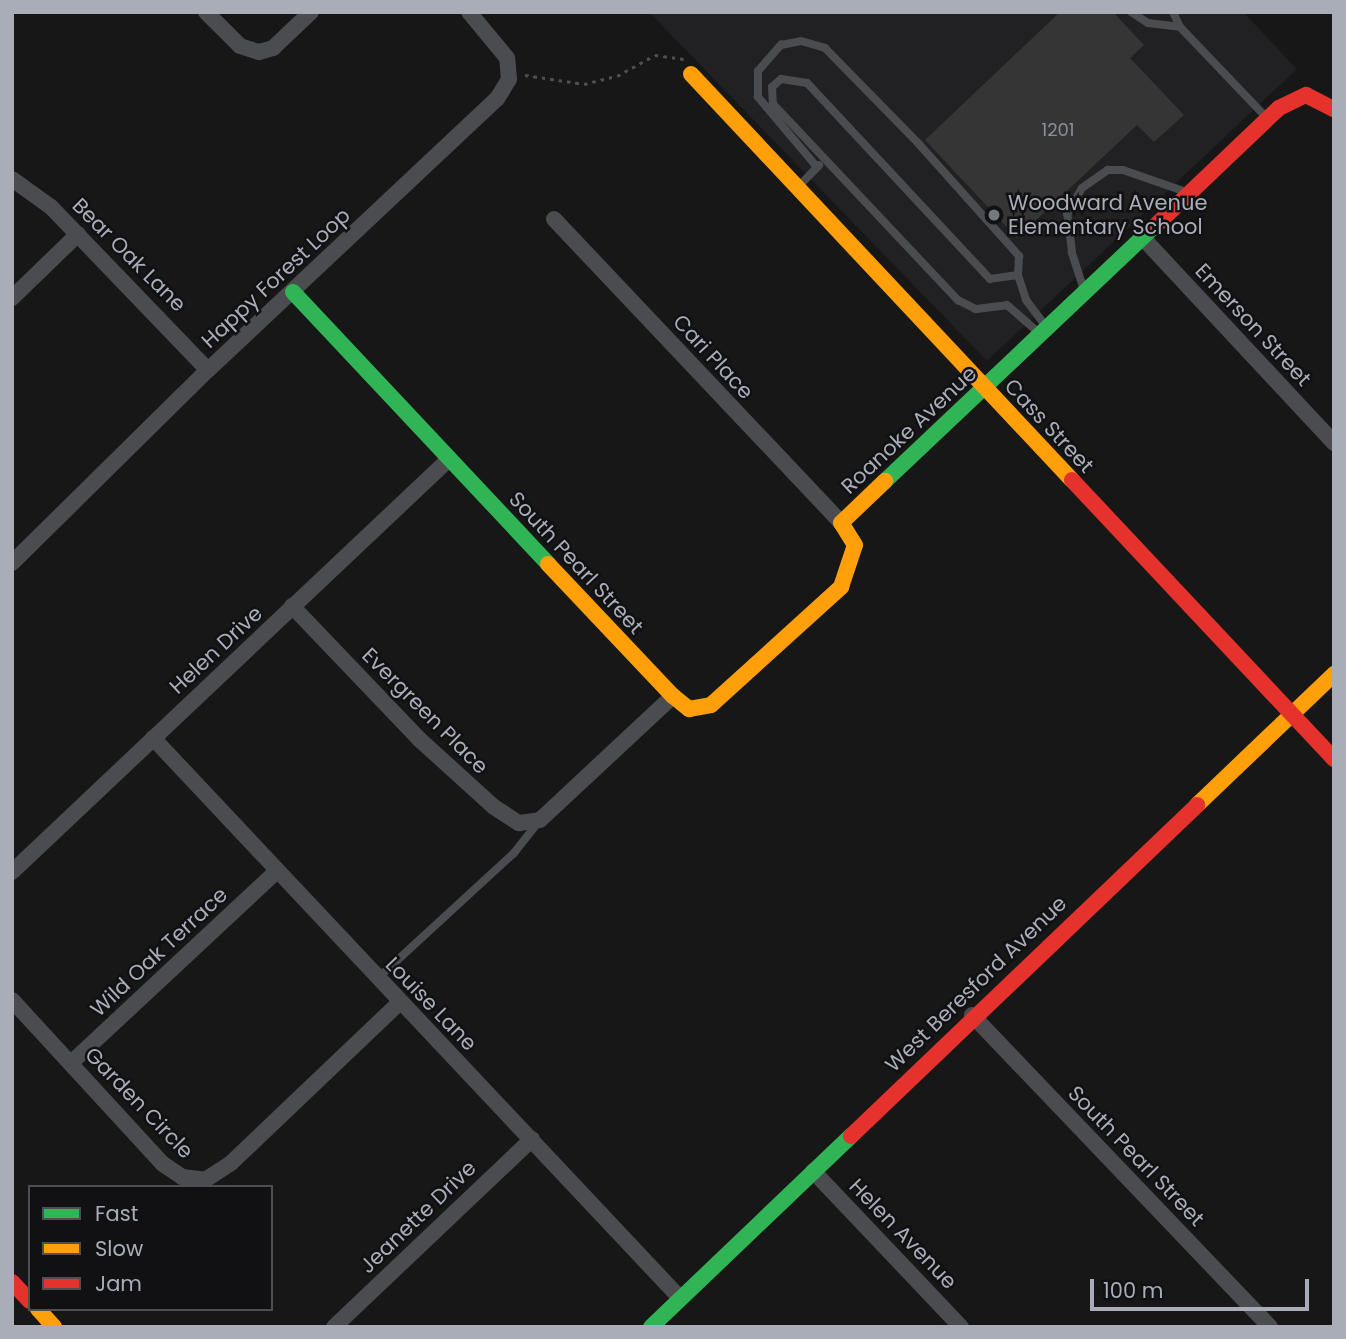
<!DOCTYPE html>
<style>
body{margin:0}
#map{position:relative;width:1346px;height:1339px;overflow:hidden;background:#171717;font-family:Poppins,sans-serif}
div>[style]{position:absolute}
.built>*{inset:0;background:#212123}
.building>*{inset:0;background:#353536}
.path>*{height:2.5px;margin-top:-1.25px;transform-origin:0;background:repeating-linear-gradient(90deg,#4d4e52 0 3.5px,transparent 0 8.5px)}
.lane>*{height:8px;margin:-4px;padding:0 4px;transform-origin:4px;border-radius:4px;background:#4b4c50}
.street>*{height:16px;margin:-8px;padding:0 8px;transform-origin:8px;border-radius:8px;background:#4b4c50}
.fast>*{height:16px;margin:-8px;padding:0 8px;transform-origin:8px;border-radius:8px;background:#30b455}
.slow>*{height:16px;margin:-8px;padding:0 8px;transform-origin:8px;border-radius:8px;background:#ff9f0a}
.jam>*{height:16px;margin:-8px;padding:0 8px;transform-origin:8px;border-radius:8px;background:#e5322d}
.dots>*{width:19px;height:19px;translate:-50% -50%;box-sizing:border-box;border:4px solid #111113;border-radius:50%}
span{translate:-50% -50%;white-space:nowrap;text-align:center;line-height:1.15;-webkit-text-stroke:5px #111113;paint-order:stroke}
.number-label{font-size:18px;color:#8b8f98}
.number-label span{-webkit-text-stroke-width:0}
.poi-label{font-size:21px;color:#a8adb8}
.left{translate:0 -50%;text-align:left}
.street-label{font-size:21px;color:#a8adb8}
.frame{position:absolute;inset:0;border:14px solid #a8adb8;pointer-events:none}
.legend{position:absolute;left:28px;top:1185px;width:245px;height:126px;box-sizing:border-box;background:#111113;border:2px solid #4d4f55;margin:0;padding:9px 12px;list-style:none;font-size:21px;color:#a8adb8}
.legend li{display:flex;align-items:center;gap:14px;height:35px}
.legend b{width:35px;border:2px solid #4d4f55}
.scale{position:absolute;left:1090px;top:1279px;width:219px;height:32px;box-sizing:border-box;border:4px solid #a8adb8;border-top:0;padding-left:9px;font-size:21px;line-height:24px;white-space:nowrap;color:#a8adb8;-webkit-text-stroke:5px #111113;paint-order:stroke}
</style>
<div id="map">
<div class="built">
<div style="clip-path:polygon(649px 12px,1243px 12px,1297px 69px,987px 361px)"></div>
</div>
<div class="building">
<div style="clip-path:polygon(1060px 12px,1113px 12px,1144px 45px,1130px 58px,1184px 115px,1154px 142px,1137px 125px,1017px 238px,925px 140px)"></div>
</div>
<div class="path">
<div style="left:525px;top:75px;width:60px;rotate:8.7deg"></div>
<div style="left:584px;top:84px;width:34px;rotate:-14deg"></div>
<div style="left:617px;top:76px;width:43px;rotate:-28.9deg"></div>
<div style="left:655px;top:55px;width:29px;rotate:8deg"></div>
</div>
<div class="lane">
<div style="left:1131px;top:12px;width:20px;rotate:33deg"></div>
<div style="left:1148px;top:23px;width:32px;rotate:7deg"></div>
<div style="left:1173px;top:12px;width:17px;rotate:65deg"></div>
<div style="left:1180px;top:27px;width:124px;rotate:46.3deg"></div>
<div style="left:817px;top:167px;width:92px;rotate:-130.1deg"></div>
<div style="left:758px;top:97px;width:26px;rotate:-90deg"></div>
<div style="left:758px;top:71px;width:35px;rotate:-49deg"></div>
<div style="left:781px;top:45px;width:20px;rotate:-11deg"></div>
<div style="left:801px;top:41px;width:25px;rotate:16deg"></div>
<div style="left:825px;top:48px;width:133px;rotate:45.6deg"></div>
<div style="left:918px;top:143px;width:152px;rotate:48.2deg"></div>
<div style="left:1019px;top:256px;width:19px;rotate:93deg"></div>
<div style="left:1018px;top:275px;width:26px;rotate:72deg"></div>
<div style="left:1026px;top:300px;width:31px;rotate:53deg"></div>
<div style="left:799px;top:186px;width:29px;rotate:-46deg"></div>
<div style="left:1018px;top:275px;width:28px;rotate:172deg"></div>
<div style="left:990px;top:279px;width:268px;rotate:-133deg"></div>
<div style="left:807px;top:83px;width:26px;rotate:-171deg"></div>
<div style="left:781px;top:79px;width:12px;rotate:138deg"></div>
<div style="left:772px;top:87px;width:17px;rotate:87deg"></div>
<div style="left:773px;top:104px;width:270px;rotate:46.7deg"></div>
<div style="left:958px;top:300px;width:20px;rotate:27deg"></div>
<div style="left:976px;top:309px;width:31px;rotate:-7deg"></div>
<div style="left:1007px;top:305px;width:43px;rotate:41.2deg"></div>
<div style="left:1084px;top:290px;width:40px;rotate:-108deg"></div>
<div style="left:1072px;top:252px;width:38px;rotate:-97deg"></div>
<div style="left:1067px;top:214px;width:30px;rotate:-60deg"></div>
<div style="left:1082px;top:188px;width:32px;rotate:-35deg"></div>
<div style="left:1108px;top:170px;width:15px"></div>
<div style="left:1123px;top:170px;width:67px;rotate:19.2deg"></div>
<div style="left:378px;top:978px;width:185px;rotate:-42.6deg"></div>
<div style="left:514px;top:853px;width:42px;rotate:-51.8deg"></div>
</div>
<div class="street">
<div style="left:206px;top:12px;width:48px;rotate:45deg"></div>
<div style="left:240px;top:46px;width:20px;rotate:18deg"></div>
<div style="left:259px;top:52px;width:15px;rotate:-16deg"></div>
<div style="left:273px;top:48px;width:52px;rotate:-43.5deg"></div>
<div style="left:12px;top:179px;width:48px;rotate:35.7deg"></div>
<div style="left:51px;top:207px;width:226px;rotate:46.1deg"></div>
<div style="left:554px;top:219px;width:418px;rotate:46.6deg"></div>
<div style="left:1142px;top:237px;width:282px;rotate:47deg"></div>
<div style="left:12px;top:298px;width:92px;rotate:-44.1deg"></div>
<div style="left:12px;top:563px;width:275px;rotate:-44.6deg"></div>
<div style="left:208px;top:370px;width:396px;rotate:-43.2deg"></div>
<div style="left:497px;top:99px;width:23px;rotate:-59deg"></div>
<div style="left:509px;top:79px;width:21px;rotate:-95deg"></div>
<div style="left:507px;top:58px;width:60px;rotate:-129.6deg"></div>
<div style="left:292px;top:606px;width:184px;rotate:46.3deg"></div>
<div style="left:419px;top:739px;width:101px;rotate:42.2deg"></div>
<div style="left:494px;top:807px;width:30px;rotate:33deg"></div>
<div style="left:519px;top:823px;width:21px;rotate:-8deg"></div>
<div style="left:540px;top:820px;width:182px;rotate:-43deg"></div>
<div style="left:153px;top:738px;width:769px;rotate:46.74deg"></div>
<div style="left:12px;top:872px;width:601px;rotate:-43.38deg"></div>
<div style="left:12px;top:1000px;width:223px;rotate:47.4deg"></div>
<div style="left:163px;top:1164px;width:23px;rotate:34deg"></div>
<div style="left:182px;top:1177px;width:23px;rotate:7deg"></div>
<div style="left:205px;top:1180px;width:31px;rotate:-33deg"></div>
<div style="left:231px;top:1163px;width:233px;rotate:-43.6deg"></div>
<div style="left:972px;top:1015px;width:431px;rotate:46.3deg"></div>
<div style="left:71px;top:1063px;width:282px;rotate:-43deg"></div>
<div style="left:813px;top:1171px;width:215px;rotate:46.5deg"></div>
<div style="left:334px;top:1327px;width:273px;rotate:-43.5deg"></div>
</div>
<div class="fast">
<div style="left:293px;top:292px;width:373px;rotate:46.8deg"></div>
<div style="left:885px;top:481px;width:370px;rotate:-43.4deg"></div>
<div style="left:651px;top:1327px;width:277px;rotate:-43.7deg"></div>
</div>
<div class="slow">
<div style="left:691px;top:74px;width:557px;rotate:46.82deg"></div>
<div style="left:548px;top:564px;width:182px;rotate:46.6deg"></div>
<div style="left:673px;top:696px;width:21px;rotate:39deg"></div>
<div style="left:689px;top:709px;width:22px;rotate:-10deg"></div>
<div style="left:711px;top:705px;width:176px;rotate:-42.2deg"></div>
<div style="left:841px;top:587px;width:44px;rotate:-71.6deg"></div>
<div style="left:855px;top:545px;width:26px;rotate:-122deg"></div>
<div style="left:841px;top:523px;width:61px;rotate:-43.7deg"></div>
<div style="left:1197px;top:805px;width:190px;rotate:-43.7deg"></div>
<div style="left:38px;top:1309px;width:24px;rotate:48deg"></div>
</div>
<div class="jam">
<div style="left:1154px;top:227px;width:173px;rotate:-43.6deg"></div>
<div style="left:1279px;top:108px;width:30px;rotate:-26deg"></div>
<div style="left:1306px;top:95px;width:31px;rotate:27deg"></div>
<div style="left:1072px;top:480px;width:383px;rotate:46.8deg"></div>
<div style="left:851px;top:1136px;width:479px;rotate:-43.7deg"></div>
<div style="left:12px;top:1282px;width:26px;rotate:47deg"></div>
</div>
<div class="dots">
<div style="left:994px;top:215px;background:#757880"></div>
</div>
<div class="number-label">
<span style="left:1058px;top:130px">1201</span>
</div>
<div class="poi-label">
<span class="left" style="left:1008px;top:215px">Woodward Avenue<br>Elementary School</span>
</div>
<div class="street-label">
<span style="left:129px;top:255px;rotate:45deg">Bear Oak Lane</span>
<span style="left:276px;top:278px;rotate:-43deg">Happy Forest Loop</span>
<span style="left:1253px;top:325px;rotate:47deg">Emerson Street</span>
<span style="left:713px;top:357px;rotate:47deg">Cari Place</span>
<span style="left:1049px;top:426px;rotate:47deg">Cass Street</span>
<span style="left:909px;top:430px;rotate:-43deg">Roanoke Avenue</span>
<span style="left:576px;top:563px;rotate:47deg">South Pearl Street</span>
<span style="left:216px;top:650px;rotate:-43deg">Helen Drive</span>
<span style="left:425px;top:711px;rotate:45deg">Evergreen Place</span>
<span style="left:159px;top:952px;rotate:-43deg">Wild Oak Terrace</span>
<span style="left:976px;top:984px;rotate:-44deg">West Beresford Avenue</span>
<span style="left:431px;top:1004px;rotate:46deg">Louise Lane</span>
<span style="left:139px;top:1103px;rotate:46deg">Garden Circle</span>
<span style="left:1136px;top:1156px;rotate:46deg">South Pearl Street</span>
<span style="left:418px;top:1217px;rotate:-44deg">Jeanette Drive</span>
<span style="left:903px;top:1234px;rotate:46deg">Helen Avenue</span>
</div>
<div class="frame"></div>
<ul class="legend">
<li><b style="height:9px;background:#30b455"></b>Fast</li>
<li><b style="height:9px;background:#ff9f0a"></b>Slow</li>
<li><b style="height:9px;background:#e5322d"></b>Jam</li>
</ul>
<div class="scale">100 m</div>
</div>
